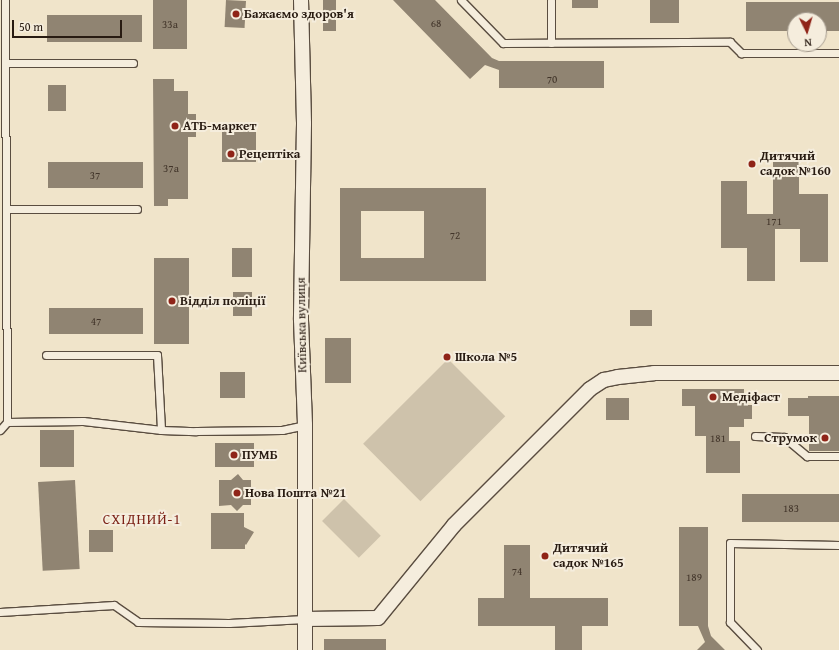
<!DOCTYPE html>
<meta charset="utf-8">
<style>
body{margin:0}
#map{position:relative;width:839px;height:650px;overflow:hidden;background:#f0e4ca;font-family:"Gentium Book Plus",serif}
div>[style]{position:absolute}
.green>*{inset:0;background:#cec2ab;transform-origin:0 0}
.building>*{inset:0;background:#908472;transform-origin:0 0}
.roads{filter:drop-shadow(1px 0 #5a4d40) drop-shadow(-1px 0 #5a4d40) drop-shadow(0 1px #5a4d40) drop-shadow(0 -1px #5a4d40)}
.service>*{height:7px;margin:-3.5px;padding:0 3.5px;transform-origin:3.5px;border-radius:3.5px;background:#f5eddd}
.minor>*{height:14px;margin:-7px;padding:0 7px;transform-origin:7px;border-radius:7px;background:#f5eddd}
.dots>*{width:11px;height:11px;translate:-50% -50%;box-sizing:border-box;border:2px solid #f5eddd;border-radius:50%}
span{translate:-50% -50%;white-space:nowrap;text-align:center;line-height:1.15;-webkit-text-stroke:4px #f5eddd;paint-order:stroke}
.number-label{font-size:11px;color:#42352a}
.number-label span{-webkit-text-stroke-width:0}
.poi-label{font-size:13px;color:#281b12;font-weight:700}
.left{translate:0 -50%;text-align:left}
.right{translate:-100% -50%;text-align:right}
.street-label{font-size:13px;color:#281b12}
.neighbourhood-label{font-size:14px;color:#7a1f14;letter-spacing:1px}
.north{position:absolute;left:787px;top:12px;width:40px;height:40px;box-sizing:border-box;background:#f5eddd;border:1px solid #a3998c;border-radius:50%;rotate:175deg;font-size:11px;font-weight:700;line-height:16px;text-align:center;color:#281b12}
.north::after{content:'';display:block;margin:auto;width:14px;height:18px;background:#8f2418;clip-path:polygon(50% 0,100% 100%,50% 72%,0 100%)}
.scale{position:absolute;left:12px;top:20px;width:110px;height:18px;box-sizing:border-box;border:2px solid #281b12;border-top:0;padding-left:5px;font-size:12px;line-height:14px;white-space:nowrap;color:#281b12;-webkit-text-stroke:3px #f5eddd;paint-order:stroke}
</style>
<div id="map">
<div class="green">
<div style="left:448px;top:359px;width:81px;height:120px;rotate:45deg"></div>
<div style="left:344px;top:499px;width:52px;height:31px;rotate:45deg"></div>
</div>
<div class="building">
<div style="left:153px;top:0;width:34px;height:49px"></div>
<div style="left:226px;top:0;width:20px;height:27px;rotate:3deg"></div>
<div style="left:323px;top:0;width:13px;height:31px"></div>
<div style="clip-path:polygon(393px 0,435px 0,492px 58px,499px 61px,604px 61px,604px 88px,499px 88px,499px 70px,485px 65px,470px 79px)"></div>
<div style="left:572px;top:0;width:26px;height:8px"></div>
<div style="left:650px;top:0;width:29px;height:23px"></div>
<div style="clip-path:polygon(746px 2px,839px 2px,839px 31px,819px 31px,819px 20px,795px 20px,795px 31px,746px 31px)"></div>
<div style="left:47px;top:15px;width:95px;height:27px"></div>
<div style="clip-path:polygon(153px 79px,174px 79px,174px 91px,188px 91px,188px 114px,196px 114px,196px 137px,188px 137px,188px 199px,168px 199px,168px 206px,154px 206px)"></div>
<div style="left:48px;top:85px;width:18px;height:26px"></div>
<div style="left:222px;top:131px;width:34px;height:31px"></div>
<div style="clip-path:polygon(773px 161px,799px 161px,799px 194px,828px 194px,828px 262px,800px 262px,800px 229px,775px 229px,775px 281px,747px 281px,747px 248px,721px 248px,721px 181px,747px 181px,747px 214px,773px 214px)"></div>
<div style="left:48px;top:162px;width:95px;height:26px"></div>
<div style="clip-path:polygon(evenodd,340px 188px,486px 188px,486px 281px,340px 281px,340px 188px,361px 211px,424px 211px,424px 258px,361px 258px,361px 211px)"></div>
<div style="left:232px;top:248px;width:20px;height:29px"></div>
<div style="left:154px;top:258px;width:35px;height:86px"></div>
<div style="left:252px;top:292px;width:24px;height:19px;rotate:90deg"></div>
<div style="left:49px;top:308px;width:94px;height:26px"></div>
<div style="left:630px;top:310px;width:22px;height:16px"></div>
<div style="left:325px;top:338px;width:26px;height:45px"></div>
<div style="left:220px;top:372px;width:25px;height:26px"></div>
<div style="clip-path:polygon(682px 389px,744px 389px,744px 405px,752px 405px,752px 419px,744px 419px,744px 427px,729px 427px,729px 441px,740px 441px,740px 473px,706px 473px,706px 436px,695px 436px,695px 406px,682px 406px)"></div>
<div style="clip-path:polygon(808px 396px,839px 396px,839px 451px,809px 451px,809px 416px,788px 416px,788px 398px,808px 398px)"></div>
<div style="left:606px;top:398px;width:23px;height:22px"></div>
<div style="left:40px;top:430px;width:34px;height:37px"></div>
<div style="left:215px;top:443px;width:39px;height:24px"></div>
<div style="clip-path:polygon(238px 474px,243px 480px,251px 480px,251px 487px,256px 493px,251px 498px,251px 505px,243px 505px,237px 511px,231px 505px,219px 506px,219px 480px,231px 480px)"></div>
<div style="left:75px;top:480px;width:89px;height:37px;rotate:87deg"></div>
<div style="left:742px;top:494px;width:97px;height:28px"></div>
<div style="clip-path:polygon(211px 513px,244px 513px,244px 527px,254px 532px,246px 545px,245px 544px,245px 549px,211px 549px)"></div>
<div style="clip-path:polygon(679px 527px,708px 527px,708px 626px,711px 636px,725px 650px,697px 650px,705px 642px,698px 626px,679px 626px)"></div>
<div style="left:89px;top:530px;width:24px;height:22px"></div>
<div style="clip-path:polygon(504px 545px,530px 545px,530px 598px,608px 598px,608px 626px,582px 626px,582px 650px,555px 650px,555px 626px,478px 626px,478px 598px,504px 598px)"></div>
<div style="left:324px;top:639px;width:62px;height:11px"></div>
</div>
<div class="roads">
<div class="service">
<div style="left:461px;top:0;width:60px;rotate:45.7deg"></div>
<div style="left:503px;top:43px;width:227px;rotate:-0.3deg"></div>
<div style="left:730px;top:42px;width:16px;rotate:45deg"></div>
<div style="left:741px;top:53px;width:98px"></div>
<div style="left:551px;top:43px;width:43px;rotate:-90deg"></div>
<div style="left:6px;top:63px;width:127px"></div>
<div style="left:6px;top:209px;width:131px"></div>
<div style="left:46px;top:355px;width:111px"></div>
<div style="left:157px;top:355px;width:75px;rotate:86.9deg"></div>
<div style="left:7px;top:422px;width:76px;rotate:-0.8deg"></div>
<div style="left:83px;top:421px;width:79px;rotate:6.6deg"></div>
<div style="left:161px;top:430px;width:35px;rotate:2deg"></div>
<div style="left:196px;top:431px;width:86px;rotate:-0.7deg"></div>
<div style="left:282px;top:430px;width:24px;rotate:-12deg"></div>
<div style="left:0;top:430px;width:11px;rotate:-49deg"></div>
<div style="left:7px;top:422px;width:422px;rotate:-90.3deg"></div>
<div style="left:755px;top:436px;width:29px;rotate:2deg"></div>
<div style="left:784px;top:437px;width:30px;rotate:40deg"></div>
<div style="left:807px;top:456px;width:32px"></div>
<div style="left:0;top:612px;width:114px;rotate:-3.5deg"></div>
<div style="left:114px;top:605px;width:29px;rotate:35deg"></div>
<div style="left:138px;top:622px;width:91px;rotate:0.6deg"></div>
<div style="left:229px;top:623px;width:76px;rotate:-3deg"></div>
<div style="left:757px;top:650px;width:39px;rotate:-134deg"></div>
<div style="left:730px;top:622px;width:79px;rotate:-90deg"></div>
<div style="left:730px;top:543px;width:109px;rotate:1.1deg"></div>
</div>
<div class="minor">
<div style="left:301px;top:0;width:124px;rotate:88.6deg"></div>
<div style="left:304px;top:124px;width:196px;rotate:90.9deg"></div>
<div style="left:301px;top:320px;width:105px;rotate:87.8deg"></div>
<div style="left:305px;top:425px;width:225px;rotate:90deg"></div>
<div style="left:305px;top:619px;width:73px;rotate:-0.8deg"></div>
<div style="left:378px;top:618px;width:120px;rotate:-50.7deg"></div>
<div style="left:454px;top:525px;width:192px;rotate:-45deg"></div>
<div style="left:590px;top:389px;width:17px;rotate:-33deg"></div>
<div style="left:604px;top:380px;width:14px;rotate:-12deg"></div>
<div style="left:618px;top:377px;width:36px;rotate:-6deg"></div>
<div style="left:654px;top:373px;width:185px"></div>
</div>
</div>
<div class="dots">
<div style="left:236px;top:14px;background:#8f2418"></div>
<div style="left:175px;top:126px;background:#8f2418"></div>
<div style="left:231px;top:154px;background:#8f2418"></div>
<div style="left:752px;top:164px;background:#8f2418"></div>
<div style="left:172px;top:301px;background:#8f2418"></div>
<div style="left:447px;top:357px;background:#8f2418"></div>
<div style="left:713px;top:397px;background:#8f2418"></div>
<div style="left:825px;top:438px;background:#8f2418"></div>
<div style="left:234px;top:455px;background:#8f2418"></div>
<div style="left:237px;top:493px;background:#8f2418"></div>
<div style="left:545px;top:556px;background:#8f2418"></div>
</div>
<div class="number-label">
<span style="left:436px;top:23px">68</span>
<span style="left:170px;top:24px">33а</span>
<span style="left:552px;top:79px">70</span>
<span style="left:171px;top:168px">37а</span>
<span style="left:95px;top:175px">37</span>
<span style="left:774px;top:221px">171</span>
<span style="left:455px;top:235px">72</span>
<span style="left:96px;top:321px">47</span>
<span style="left:718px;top:438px">181</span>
<span style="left:791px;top:508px">183</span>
<span style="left:517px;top:571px">74</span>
<span style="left:694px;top:577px">189</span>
</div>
<div class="poi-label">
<span class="left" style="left:244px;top:14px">Бажаємо здоров'я</span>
<span class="left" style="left:183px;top:126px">АТБ-маркет</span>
<span class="left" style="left:239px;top:154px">Рецептіка</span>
<span class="left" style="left:760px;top:164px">Дитячий<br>садок №160</span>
<span class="left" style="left:180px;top:301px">Відділ поліції</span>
<span class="left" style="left:455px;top:357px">Школа №5</span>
<span class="left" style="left:722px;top:397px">Медіфаст</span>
<span class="right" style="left:817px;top:438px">Струмок</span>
<span class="left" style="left:242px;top:455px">ПУМБ</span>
<span class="left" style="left:245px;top:493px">Нова Пошта №21</span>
<span class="left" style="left:553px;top:556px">Дитячий<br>садок №165</span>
</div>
<div class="street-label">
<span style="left:302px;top:325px;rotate:-91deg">Київська вулиця</span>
</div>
<div class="neighbourhood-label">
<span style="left:142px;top:519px">СХІДНИЙ-1</span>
</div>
<div class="north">N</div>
<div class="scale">50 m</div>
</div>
